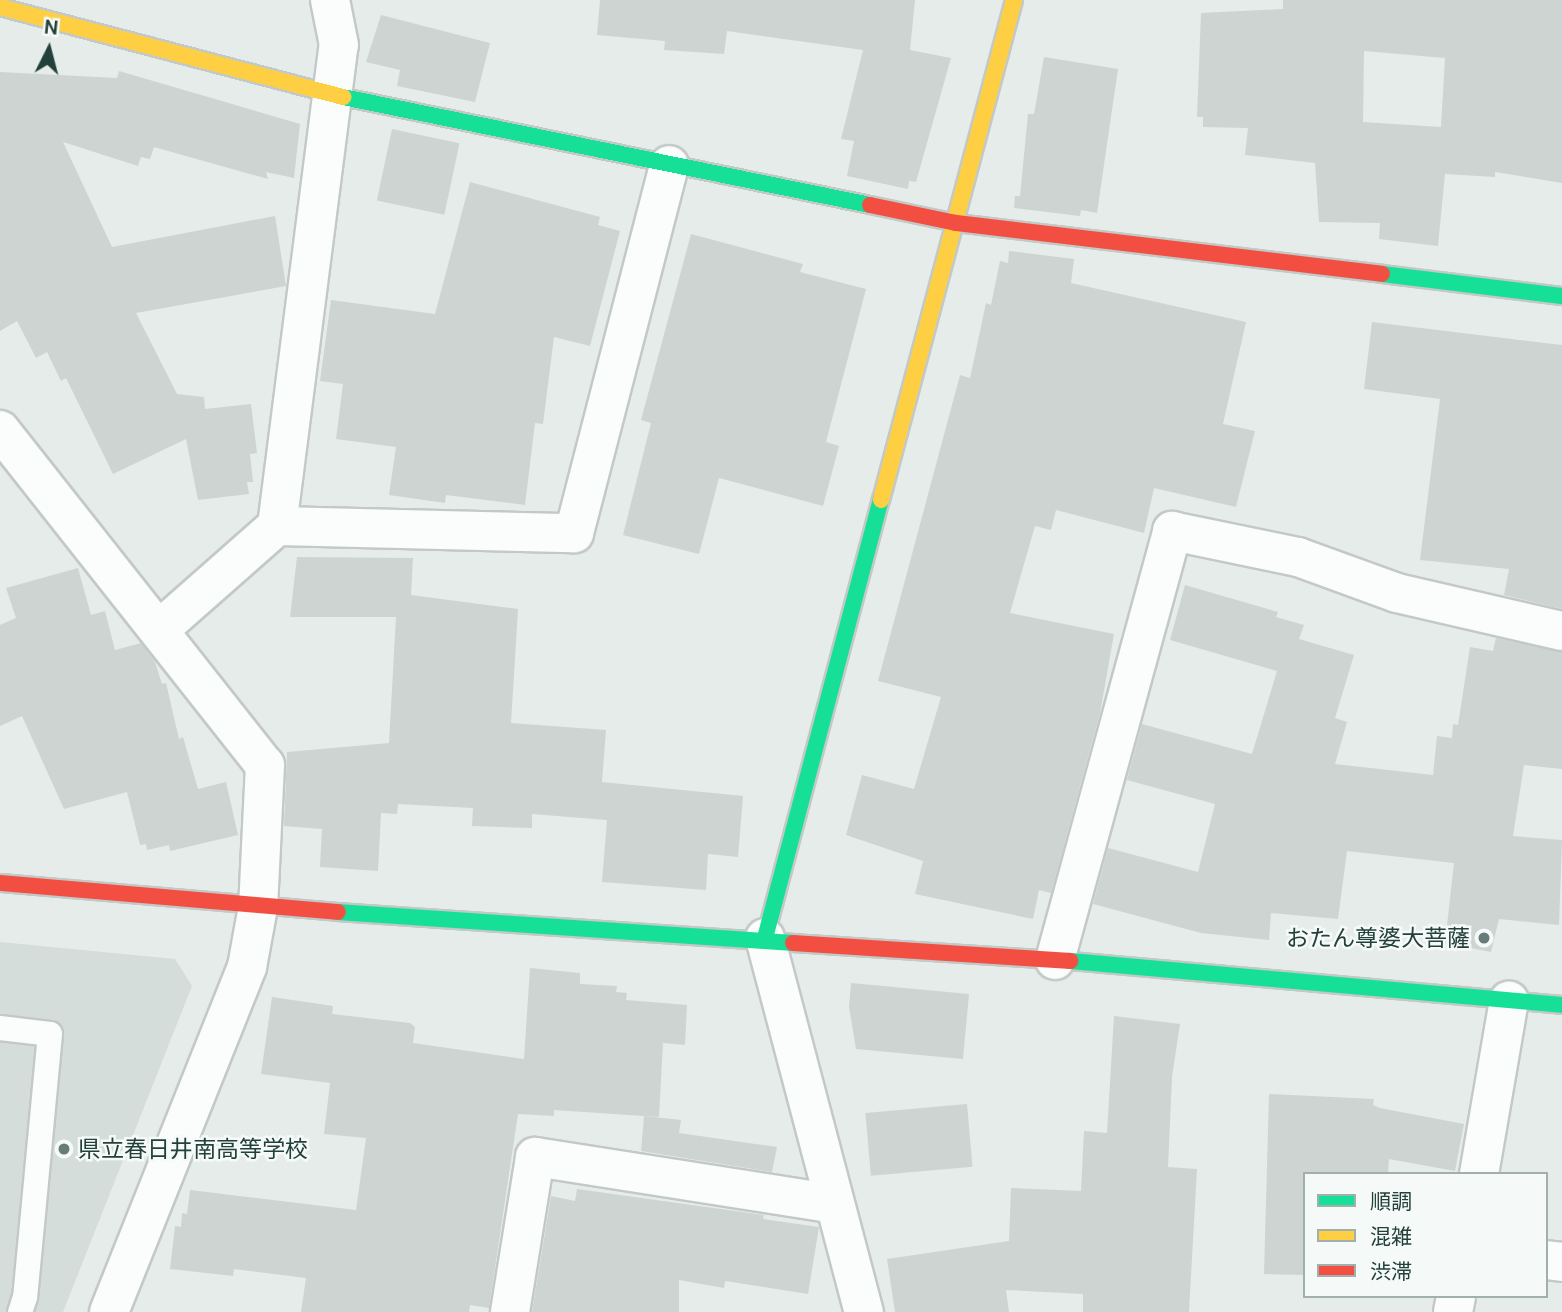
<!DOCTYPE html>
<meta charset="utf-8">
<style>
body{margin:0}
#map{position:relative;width:1562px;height:1312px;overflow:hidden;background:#e6ece9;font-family:"DM Sans","Noto Sans JP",sans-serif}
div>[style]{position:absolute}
.built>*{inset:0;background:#d4ddda}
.building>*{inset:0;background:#ced4d2;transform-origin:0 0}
.roads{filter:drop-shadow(2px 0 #c3c9c6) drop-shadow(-2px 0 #c3c9c6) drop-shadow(0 2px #c3c9c6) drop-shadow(0 -2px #c3c9c6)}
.lane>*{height:24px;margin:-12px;padding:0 12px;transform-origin:12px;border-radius:12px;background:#fbfcfc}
.street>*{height:38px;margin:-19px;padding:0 19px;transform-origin:19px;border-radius:19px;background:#fbfcfc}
.fast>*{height:16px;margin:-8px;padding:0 8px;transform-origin:8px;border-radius:8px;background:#16e098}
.slow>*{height:16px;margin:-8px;padding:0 8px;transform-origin:8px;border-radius:8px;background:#ffcf43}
.jam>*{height:16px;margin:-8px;padding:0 8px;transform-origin:8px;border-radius:8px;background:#f24e42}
.dots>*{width:19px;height:19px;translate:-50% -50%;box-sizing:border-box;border:4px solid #f5faf8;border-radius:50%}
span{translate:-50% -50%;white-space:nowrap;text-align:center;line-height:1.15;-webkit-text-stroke:5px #f5faf8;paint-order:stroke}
.poi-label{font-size:23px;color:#23403b}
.right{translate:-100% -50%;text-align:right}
.left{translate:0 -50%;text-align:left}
.legend{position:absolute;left:1303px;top:1172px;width:245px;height:126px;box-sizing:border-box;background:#f5faf8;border:2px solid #a1b0ac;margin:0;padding:9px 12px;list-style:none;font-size:21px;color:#23403b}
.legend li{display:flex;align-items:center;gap:14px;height:35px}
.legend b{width:35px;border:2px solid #a1b0ac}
.north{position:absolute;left:14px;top:14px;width:70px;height:70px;-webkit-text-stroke:5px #f5faf8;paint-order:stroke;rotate:6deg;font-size:19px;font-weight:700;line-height:28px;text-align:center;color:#23403b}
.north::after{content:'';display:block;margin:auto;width:24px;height:32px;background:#23403b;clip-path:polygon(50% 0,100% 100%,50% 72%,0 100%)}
</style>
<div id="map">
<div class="built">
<div style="clip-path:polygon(0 942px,175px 959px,192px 986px,63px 1312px,0 1312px)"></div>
</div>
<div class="building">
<div style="clip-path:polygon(600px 0,915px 0,910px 50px,951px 58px,916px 182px,909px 181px,908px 189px,847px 176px,854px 141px,841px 139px,863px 50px,727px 31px,724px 54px,664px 50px,665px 41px,597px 35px)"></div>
<div style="clip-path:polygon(evenodd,1283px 0,1562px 0,1562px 183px,1495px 172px,1495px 177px,1445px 174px,1438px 246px,1379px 239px,1380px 223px,1319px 222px,1315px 163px,1245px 155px,1248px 128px,1203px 127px,1203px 117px,1197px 117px,1201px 13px,1283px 9px,1283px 0,1364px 51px,1445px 58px,1441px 127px,1363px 122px,1364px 51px)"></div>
<div style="clip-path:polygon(381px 15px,490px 43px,475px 102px,397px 86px,400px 70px,366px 62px)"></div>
<div style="clip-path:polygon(1044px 57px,1118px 69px,1097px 213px,1081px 210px,1080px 216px,1014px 208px,1015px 196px,1020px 196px,1028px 114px,1034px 114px)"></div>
<div style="clip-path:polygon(119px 71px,300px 124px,294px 178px,266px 172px,268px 179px,154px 147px,150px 159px,141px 157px,138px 166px,63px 142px,112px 247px,275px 216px,286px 286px,136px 313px,177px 394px,204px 397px,205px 409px,251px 404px,257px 453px,250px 454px,253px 482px,247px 482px,249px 494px,198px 500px,186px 439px,113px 474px,66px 378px,61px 381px,47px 352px,36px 358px,17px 321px,0 331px,0 72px,117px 78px)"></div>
<div style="left:392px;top:129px;width:69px;height:73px;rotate:12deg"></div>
<div style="clip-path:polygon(470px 182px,600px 217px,598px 225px,620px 231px,590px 346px,554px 337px,543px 424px,535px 423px,525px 505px,446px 495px,445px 503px,389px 495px,396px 447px,336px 439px,343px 384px,320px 381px,331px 300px,435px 314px)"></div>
<div style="clip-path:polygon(691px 234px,803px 264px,800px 272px,866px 289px,826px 442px,839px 446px,823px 506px,719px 478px,699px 554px,623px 535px,651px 423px,641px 420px)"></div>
<div style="clip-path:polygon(1009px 251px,1074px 259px,1071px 283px,1246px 322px,1223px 424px,1255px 431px,1236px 507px,1154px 488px,1144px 533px,1056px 510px,1051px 530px,1035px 526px,1010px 613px,1114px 634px,1100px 713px,1051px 893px,1039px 890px,1033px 919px,915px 894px,923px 861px,846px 835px,862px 775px,914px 789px,941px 697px,878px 681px,960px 375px,970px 378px,986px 303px,991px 305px,1000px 261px,1008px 263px)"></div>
<div style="clip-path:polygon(1372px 322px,1562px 345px,1562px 609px,1504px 595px,1509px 569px,1420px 560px,1440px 399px,1364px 389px)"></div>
<div style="clip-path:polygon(297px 557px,413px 558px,411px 595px,518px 609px,511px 723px,606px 730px,602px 782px,743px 796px,738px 857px,708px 854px,706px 890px,602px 882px,607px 820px,532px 814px,532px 828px,472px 826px,473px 808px,398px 804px,397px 814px,381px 813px,378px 871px,320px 867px,322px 829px,284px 826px,287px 752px,389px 743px,396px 617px,290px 617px)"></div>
<div style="clip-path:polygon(78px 568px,91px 615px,105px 611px,115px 650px,141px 643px,155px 662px,162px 684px,166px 683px,179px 739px,183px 737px,198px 789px,226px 782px,238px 835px,170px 851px,169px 845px,147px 850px,146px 844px,140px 845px,127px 792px,64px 809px,22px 716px,0 726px,0 625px,16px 618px,6px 588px)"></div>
<div style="clip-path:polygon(1185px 585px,1278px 612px,1276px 617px,1304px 625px,1299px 639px,1354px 655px,1335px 718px,1347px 722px,1335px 764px,1433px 775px,1437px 736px,1452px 738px,1453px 724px,1458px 725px,1470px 647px,1493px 651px,1496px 638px,1562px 652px,1562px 769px,1524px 765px,1513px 836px,1562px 840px,1559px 925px,1499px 919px,1491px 952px,1445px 943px,1454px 863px,1347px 851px,1338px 919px,1271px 913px,1269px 940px,1201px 933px,1093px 904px,1108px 848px,1198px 872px,1215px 804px,1127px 780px,1142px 724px,1252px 754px,1277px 671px,1170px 640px)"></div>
<div style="clip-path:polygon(530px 968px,580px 973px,580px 984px,617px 986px,616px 992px,627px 993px,626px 1000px,687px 1005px,685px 1045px,663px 1043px,659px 1117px,554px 1110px,554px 1116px,518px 1114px,489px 1308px,470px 1305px,469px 1312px,301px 1312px,306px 1278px,234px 1269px,233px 1276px,170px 1269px,175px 1226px,181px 1227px,182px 1213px,187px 1214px,190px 1190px,356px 1210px,366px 1138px,324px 1134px,330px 1083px,261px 1074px,272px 997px,333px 1006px,332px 1014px,410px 1023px,415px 1027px,413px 1043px,524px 1059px)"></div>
<div style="clip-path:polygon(851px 983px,969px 994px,963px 1059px,856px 1049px,849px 1007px)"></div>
<div style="clip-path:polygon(1114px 1016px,1180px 1024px,1172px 1077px,1168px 1167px,1197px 1169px,1189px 1312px,1083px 1312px,1083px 1294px,1006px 1290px,1009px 1312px,895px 1312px,887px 1259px,1009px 1241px,1011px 1188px,1081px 1191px,1084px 1131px,1107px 1133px)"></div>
<div style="clip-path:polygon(1269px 1094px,1374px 1099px,1373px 1105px,1380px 1108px,1464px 1124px,1455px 1171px,1389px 1159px,1388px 1174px,1305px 1174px,1305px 1275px,1264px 1274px)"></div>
<div style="left:967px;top:1104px;width:63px;height:102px;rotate:85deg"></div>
<div style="clip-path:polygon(644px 1116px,681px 1120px,679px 1133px,777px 1147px,772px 1172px,641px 1151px)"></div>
<div style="clip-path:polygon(577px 1189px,764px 1215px,763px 1219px,819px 1227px,808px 1294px,725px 1281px,724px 1288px,679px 1280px,679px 1312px,532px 1312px,551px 1196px,575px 1201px)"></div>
</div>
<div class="roads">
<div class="lane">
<div style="left:0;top:1028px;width:50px;rotate:6.8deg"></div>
<div style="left:50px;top:1034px;width:264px;rotate:95.4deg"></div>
<div style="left:25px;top:1297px;width:16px;rotate:108deg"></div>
</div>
<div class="street">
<div style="left:0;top:430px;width:427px;rotate:51.7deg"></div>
<div style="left:265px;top:765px;width:142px;rotate:92.8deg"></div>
<div style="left:258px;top:907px;width:61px;rotate:100.4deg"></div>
<div style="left:247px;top:967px;width:372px;rotate:111.8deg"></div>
<div style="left:277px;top:526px;width:485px;rotate:-82.7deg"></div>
<div style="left:339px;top:45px;width:46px;rotate:-101.3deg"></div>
<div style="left:159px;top:630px;width:157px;rotate:-41.4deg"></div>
<div style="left:277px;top:526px;width:297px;rotate:1.4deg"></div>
<div style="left:574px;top:533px;width:380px;rotate:-75.5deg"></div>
<div style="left:765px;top:938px;width:387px;rotate:75.2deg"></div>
<div style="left:1055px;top:960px;width:445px;rotate:-74.7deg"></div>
<div style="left:1172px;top:531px;width:129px;rotate:11.7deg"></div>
<div style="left:1298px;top:557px;width:105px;rotate:20deg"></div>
<div style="left:1397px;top:593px;width:169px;rotate:13deg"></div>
<div style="left:1479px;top:1174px;width:176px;rotate:-80.2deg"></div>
<div style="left:1546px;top:1260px;width:16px;rotate:7deg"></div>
<div style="left:510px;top:1312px;width:157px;rotate:-80.8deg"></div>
<div style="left:535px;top:1157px;width:303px;rotate:8.9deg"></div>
<div style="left:1453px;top:1312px;width:16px;rotate:-79deg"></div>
</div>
<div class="fast">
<div style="left:343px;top:97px;width:538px;rotate:11.58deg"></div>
<div style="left:1382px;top:274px;width:181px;rotate:7deg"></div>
<div style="left:338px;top:912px;width:456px;rotate:3.9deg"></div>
<div style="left:765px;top:938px;width:453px;rotate:-75.2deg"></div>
<div style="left:1070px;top:961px;width:494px;rotate:5.1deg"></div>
</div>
<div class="slow">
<div style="left:0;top:7px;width:355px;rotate:14.7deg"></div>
<div style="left:881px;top:500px;width:517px;rotate:-75.1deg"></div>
</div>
<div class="jam">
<div style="left:870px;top:205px;width:88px;rotate:11.8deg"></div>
<div style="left:956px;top:223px;width:429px;rotate:6.8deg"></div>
<div style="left:0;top:883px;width:339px;rotate:4.9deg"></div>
<div style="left:793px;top:943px;width:278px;rotate:3.7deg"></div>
</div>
</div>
<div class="dots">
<div style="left:1484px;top:938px;background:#677c78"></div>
<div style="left:64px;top:1149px;background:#677c78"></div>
</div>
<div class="poi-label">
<span class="right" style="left:1470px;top:938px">おたん尊婆大菩薩</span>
<span class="left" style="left:78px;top:1149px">県立春日井南高等学校</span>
</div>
<ul class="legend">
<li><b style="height:9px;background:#16e098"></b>順調</li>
<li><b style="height:9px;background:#ffcf43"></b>混雑</li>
<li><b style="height:9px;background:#f24e42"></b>渋滞</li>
</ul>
<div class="north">N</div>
</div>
